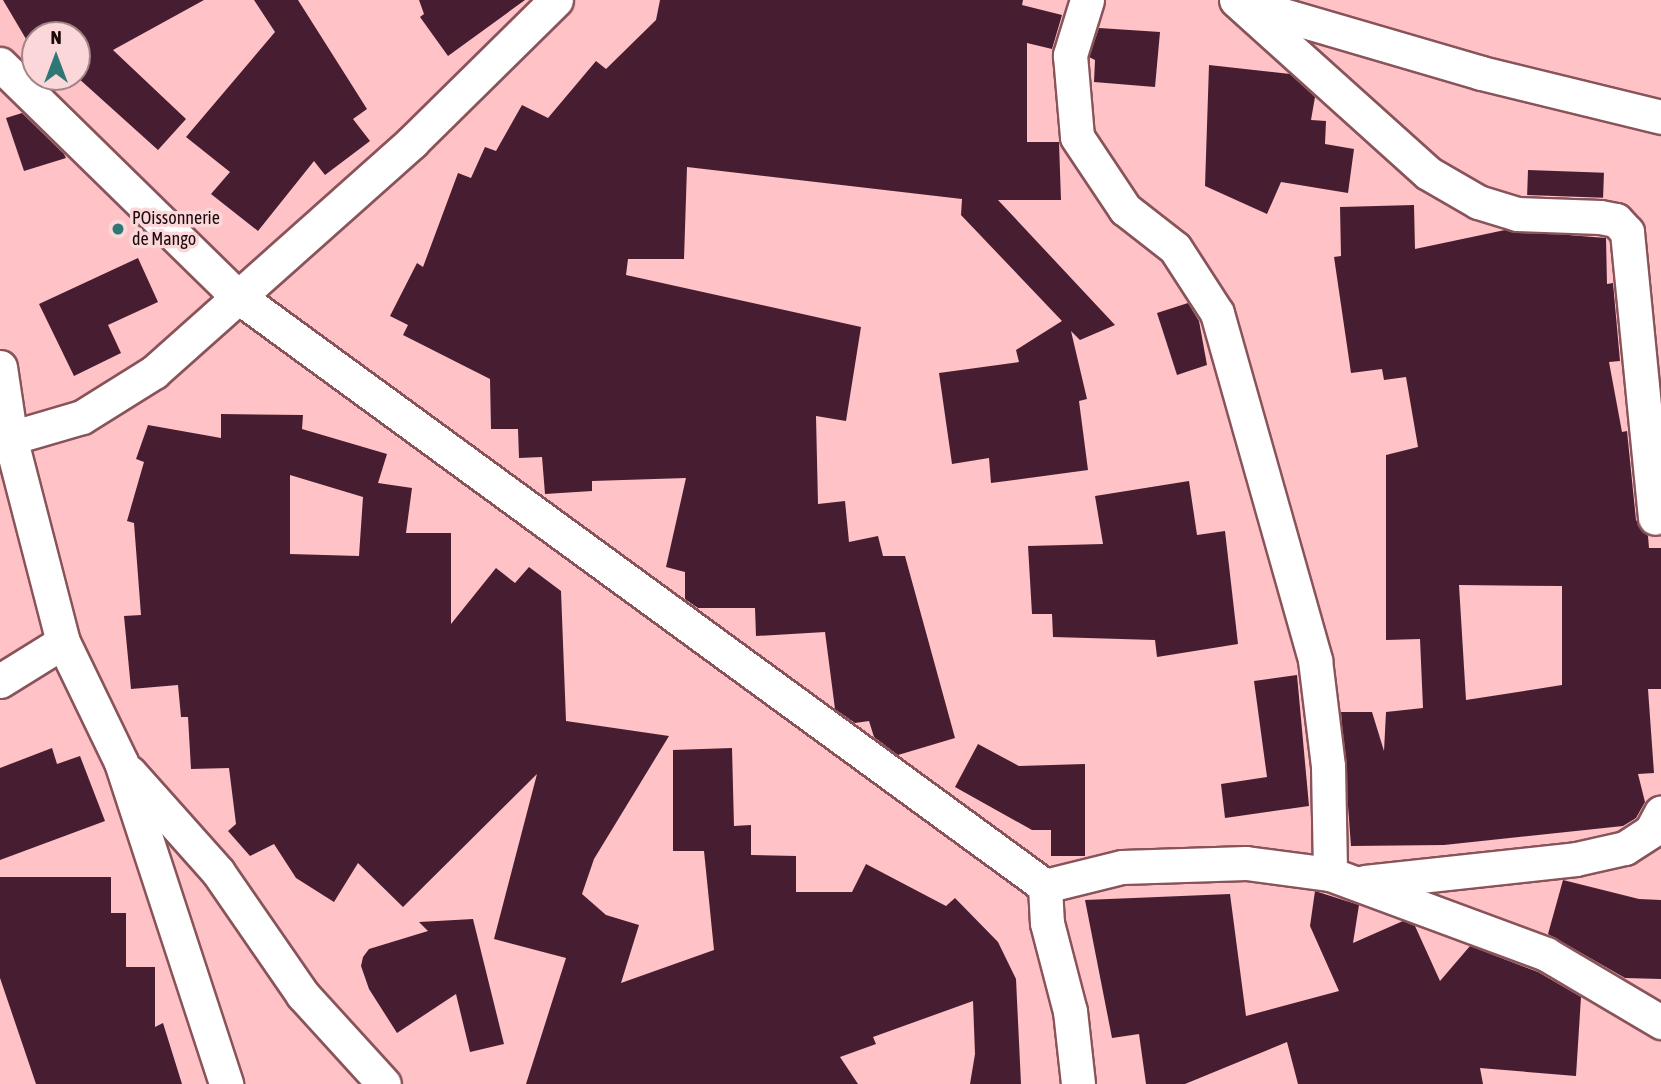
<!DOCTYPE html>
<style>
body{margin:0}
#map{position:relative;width:1661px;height:1084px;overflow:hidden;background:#fec2c7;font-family:"Asap Condensed",sans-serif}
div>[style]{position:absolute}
.building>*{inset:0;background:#471e31;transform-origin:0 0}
.roads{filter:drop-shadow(2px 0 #88545a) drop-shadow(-2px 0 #88545a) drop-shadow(0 2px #88545a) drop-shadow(0 -2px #88545a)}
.street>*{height:33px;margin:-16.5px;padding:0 16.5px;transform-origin:16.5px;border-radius:16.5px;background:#fff}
.dots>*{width:19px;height:19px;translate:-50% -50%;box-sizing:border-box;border:4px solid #fbd7d9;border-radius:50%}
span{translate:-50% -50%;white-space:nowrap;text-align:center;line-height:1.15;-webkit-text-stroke:7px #fbd7d9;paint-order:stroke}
.poi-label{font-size:18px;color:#1d0a0c}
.left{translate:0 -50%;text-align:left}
.north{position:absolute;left:21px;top:21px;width:70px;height:70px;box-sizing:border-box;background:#fbd7d9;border:2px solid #a28587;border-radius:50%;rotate:0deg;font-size:19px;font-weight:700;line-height:28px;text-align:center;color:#1d0a0c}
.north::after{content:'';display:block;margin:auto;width:24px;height:32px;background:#2e7775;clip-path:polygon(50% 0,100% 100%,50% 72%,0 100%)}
</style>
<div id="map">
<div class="building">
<div style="clip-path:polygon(3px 0,204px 0,113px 50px,186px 119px,158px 150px,77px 77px,77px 35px,43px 35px,40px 31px,26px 39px)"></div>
<div style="clip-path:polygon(254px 0,298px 0,367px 109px,353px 119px,370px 141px,325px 175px,314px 161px,258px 231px,211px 194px,230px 172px,186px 137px,275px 32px)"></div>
<div style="clip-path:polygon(419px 0,525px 0,448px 56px,420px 17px,424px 14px)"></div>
<div style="clip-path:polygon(660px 0,1023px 0,1022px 5px,1062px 15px,1052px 49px,1027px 43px,1027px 142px,1059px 142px,1061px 200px,998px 200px,1115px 325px,1080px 340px,1071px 331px,1087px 399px,1079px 401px,1088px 470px,991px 483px,989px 458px,952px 464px,939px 373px,1019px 362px,1016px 350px,1062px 321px,961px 215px,962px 199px,687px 167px,684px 259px,628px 259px,626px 275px,861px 327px,846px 421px,816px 416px,818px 504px,845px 501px,849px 542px,878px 536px,883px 556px,905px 556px,955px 738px,898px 755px,874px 737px,869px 721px,855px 723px,835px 709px,825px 632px,756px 636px,755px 608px,698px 608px,685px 599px,685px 572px,666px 567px,686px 478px,592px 481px,592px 491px,545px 494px,542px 457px,519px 458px,518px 429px,491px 429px,490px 379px,403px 335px,408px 325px,390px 316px,417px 263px,423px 267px,458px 173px,471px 178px,485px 147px,496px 151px,522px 105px,548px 118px,596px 61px,606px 69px,656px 20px)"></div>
<div style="clip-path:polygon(1099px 28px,1160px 32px,1155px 87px,1094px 82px,1095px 60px,1089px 57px)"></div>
<div style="clip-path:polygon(1209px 65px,1290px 74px,1315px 97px,1311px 120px,1326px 121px,1325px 144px,1354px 149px,1348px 193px,1281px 182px,1267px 214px,1205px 186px)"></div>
<div style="clip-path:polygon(22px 113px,64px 154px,66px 158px,24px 171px,6px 118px)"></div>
<div style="left:1528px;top:170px;width:76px;height:25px;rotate:2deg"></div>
<div style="clip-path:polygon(evenodd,1414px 205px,1415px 249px,1505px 230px,1606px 238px,1607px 284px,1613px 283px,1620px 361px,1609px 362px,1622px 432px,1627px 431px,1636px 520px,1648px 536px,1649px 548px,1661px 548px,1661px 689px,1648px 689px,1654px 773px,1638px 774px,1645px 802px,1636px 818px,1623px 826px,1444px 845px,1351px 846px,1341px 712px,1372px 712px,1384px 751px,1386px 712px,1423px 708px,1420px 639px,1386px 640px,1386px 455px,1418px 447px,1406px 377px,1384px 380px,1382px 369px,1351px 373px,1334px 257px,1341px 256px,1340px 207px,1414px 205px,1459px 585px,1562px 586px,1562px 685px,1466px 700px,1459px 585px)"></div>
<div style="clip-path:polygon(138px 258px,158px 302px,108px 325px,121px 353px,74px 376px,39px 304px)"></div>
<div style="clip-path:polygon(1188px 303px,1199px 321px,1207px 365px,1177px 375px,1157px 313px)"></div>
<div style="clip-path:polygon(evenodd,221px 414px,303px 415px,302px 429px,387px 454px,378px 483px,412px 488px,406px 533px,451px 533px,451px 624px,496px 568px,515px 583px,529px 567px,561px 591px,566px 721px,669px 736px,594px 859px,582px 894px,606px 915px,639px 925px,621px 983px,714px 950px,704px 851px,673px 851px,673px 750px,732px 748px,734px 826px,751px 825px,751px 855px,796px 856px,796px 892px,852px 892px,866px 864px,946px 906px,955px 898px,998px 942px,1016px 979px,1021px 1084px,970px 1084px,975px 1054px,973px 1001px,873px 1037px,876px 1044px,840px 1057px,858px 1084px,526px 1084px,566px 958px,494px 939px,537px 774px,403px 907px,358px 863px,334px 902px,296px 878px,274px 844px,250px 856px,228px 831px,236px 824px,229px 768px,191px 769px,188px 717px,181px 717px,178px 685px,131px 689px,124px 616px,141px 615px,134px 523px,127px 521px,144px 462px,136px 459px,148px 425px,221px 438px,221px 414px,290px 475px,363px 497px,359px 556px,290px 554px,290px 475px)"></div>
<div style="clip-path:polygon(1189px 481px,1197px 535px,1225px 531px,1238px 644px,1157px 657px,1155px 640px,1053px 637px,1052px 614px,1032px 614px,1028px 546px,1103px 544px,1095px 496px)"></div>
<div style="clip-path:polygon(1297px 675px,1309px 806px,1225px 818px,1221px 784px,1267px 777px,1254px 681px)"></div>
<div style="clip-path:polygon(978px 744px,1019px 766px,1085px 764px,1085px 856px,1051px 856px,1051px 830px,1032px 830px,955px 787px)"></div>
<div style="clip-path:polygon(52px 748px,57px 764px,80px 756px,105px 821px,0 860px,0 768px)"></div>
<div style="clip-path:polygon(0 877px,111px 877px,111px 913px,126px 913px,126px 967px,155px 967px,155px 1027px,163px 1023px,182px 1084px,36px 1084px,0 978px)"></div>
<div style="clip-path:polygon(1563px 880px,1639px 899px,1661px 900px,1661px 979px,1625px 978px,1548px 934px)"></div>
<div style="clip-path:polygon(1315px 891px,1359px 905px,1353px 943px,1403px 921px,1415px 926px,1440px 981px,1470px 946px,1538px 972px,1581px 997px,1576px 1076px,1480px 1068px,1483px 1084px,1298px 1084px,1287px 1042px,1185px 1084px,1146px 1084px,1139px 1034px,1112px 1038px,1085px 900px,1230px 894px,1246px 1016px,1339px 991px,1310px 926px)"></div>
<div style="clip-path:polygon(473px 919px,504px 1044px,470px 1052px,456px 994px,397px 1033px,369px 989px,361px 966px,363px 957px,369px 949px,428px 931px,419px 922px)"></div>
</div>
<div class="roads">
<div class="street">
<div style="left:1087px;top:0;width:58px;rotate:107.2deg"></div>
<div style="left:1070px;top:55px;width:82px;rotate:85.1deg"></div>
<div style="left:1077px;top:137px;width:87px;rotate:56.3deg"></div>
<div style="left:1125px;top:209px;width:63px;rotate:38deg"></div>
<div style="left:1175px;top:248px;width:77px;rotate:57.1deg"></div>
<div style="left:1217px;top:313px;width:361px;rotate:74.2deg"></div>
<div style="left:1315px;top:660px;width:107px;rotate:83deg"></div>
<div style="left:1328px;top:766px;width:108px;rotate:88.9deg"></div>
<div style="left:1236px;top:0;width:258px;rotate:42deg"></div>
<div style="left:1428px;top:173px;width:58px;rotate:30.1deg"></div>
<div style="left:1478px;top:202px;width:41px;rotate:17.1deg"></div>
<div style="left:1517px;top:214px;width:83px;rotate:2.1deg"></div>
<div style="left:1600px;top:217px;width:16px;rotate:11deg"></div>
<div style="left:1616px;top:220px;width:16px;rotate:47deg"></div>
<div style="left:1627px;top:232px;width:287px;rotate:84.4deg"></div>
<div style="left:1249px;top:5px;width:242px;rotate:16.3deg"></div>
<div style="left:1481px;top:73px;width:185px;rotate:13.7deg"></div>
<div style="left:0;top:64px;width:330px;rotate:44.4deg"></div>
<div style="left:236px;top:295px;width:1002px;rotate:36.15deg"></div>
<div style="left:1045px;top:886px;width:37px;rotate:87deg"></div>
<div style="left:1047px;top:923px;width:91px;rotate:75.4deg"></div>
<div style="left:1070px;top:1011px;width:73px;rotate:83.7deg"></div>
<div style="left:0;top:367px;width:75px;rotate:81.5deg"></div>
<div style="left:11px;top:441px;width:208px;rotate:75.5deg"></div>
<div style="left:63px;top:642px;width:133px;rotate:64.2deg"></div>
<div style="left:121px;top:762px;width:339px;rotate:71.9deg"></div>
<div style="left:0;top:441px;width:85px;rotate:-16.3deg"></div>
<div style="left:82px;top:417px;width:85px;rotate:-32deg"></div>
<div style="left:154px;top:372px;width:346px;rotate:-41.7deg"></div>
<div style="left:412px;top:142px;width:202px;rotate:-44.6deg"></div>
<div style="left:0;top:681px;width:74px;rotate:-31.8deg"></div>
<div style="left:129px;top:772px;width:134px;rotate:48.3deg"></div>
<div style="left:218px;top:872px;width:150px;rotate:55.4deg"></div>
<div style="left:303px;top:995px;width:120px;rotate:47.7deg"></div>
<div style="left:1365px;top:882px;width:212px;rotate:-6.2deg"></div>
<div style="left:1576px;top:859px;width:50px;rotate:-12.7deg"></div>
<div style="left:1625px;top:848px;width:31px;rotate:-33deg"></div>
<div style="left:1651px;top:831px;width:21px;rotate:-62deg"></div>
<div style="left:1045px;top:886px;width:79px;rotate:-13.9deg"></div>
<div style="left:1122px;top:867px;width:124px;rotate:-1.8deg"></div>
<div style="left:1246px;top:863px;width:85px;rotate:7.5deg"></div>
<div style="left:1330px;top:874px;width:230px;rotate:20.3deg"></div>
<div style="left:1546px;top:954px;width:134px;rotate:30.6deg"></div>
</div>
</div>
<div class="dots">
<div style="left:118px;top:229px;background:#2e7775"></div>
</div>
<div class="poi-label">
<span class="left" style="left:132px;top:229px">POissonnerie<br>de Mango</span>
</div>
<div class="north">N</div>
</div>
